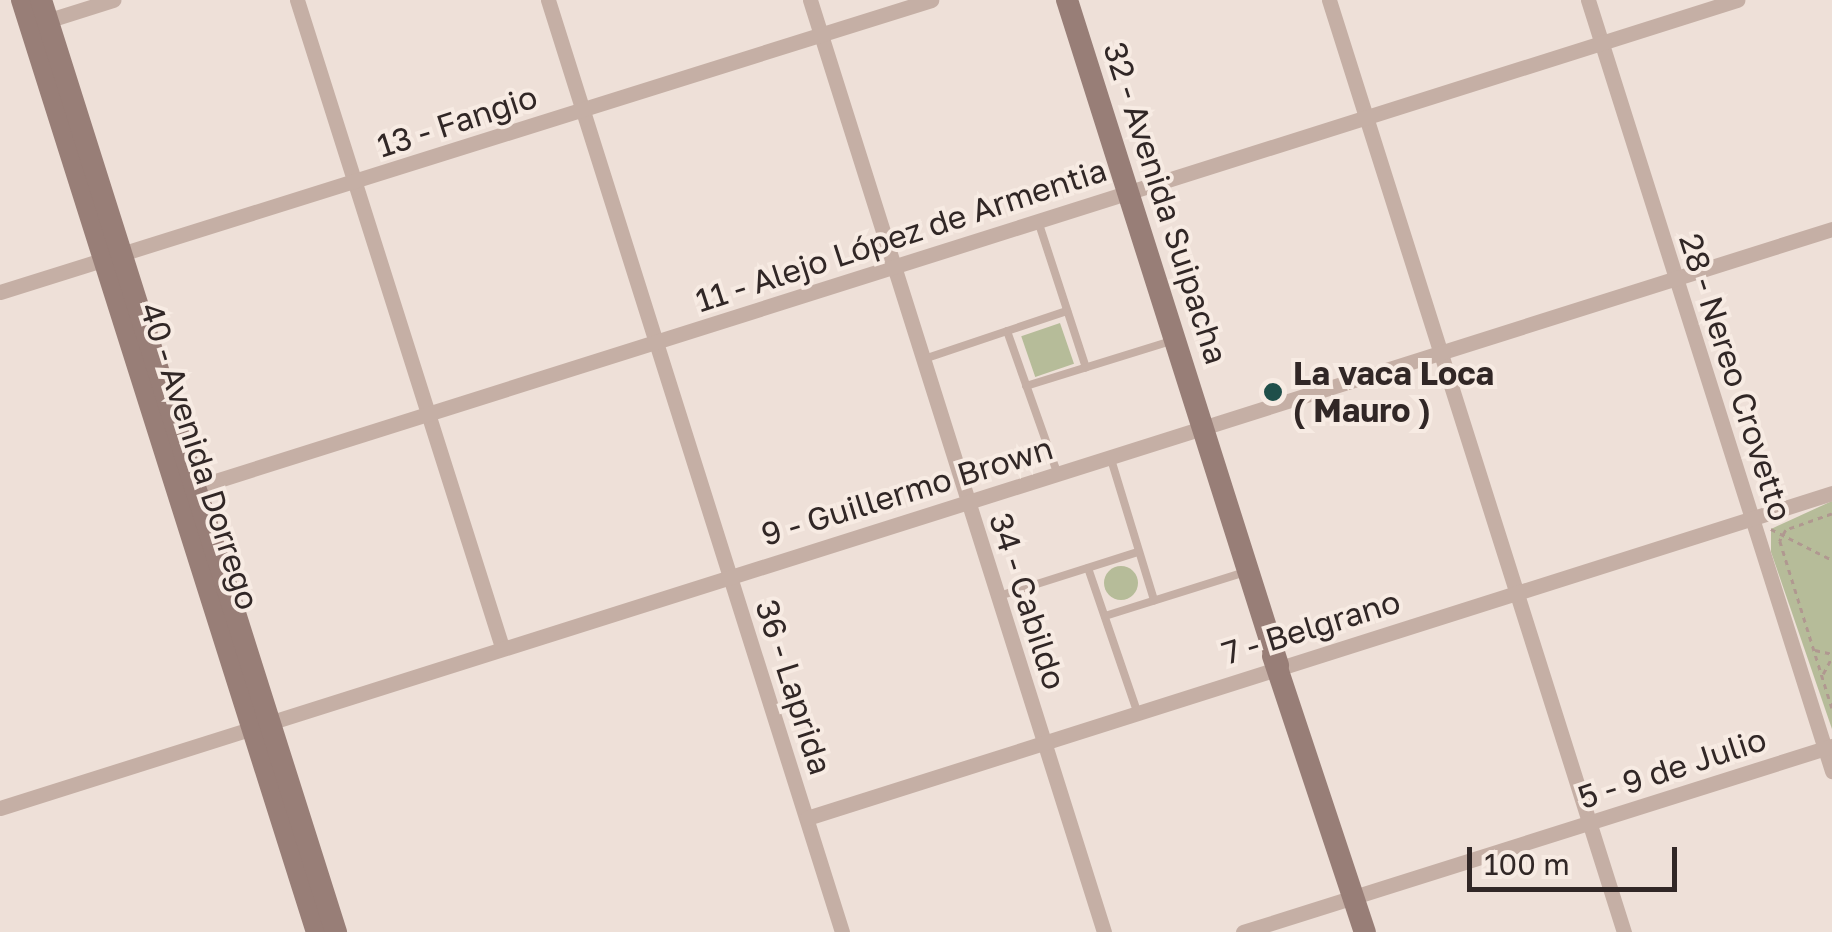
<!DOCTYPE html>
<meta charset="utf-8">
<style>
body{margin:0}
#map{position:relative;width:1832px;height:932px;overflow:hidden;background:#eee0d8;font-family:"Golos Text",sans-serif}
div>[style]{position:absolute}
.green>*{inset:0;background:#b6bc99;transform-origin:0 0}
.round{border-radius:50%}
.path>*{height:2.5px;margin-top:-1.25px;transform-origin:0;background:repeating-linear-gradient(90deg,#b09890 0 5px,transparent 0 10px)}
.lane>*{height:8px;margin:-4px;padding:0 4px;transform-origin:4px;border-radius:4px;background:#c5afa5}
.street>*{height:15px;margin:-7.5px;padding:0 7.5px;transform-origin:7.5px;border-radius:7.5px;background:#c5afa5}
.secondary>*{height:22px;margin:-11px;padding:0 11px;transform-origin:11px;border-radius:11px;background:#987e77}
.dots>*{width:28px;height:28px;translate:-50% -50%;box-sizing:border-box;border:5px solid #f7ebe3;border-radius:50%}
span{translate:-50% -50%;white-space:nowrap;text-align:center;line-height:1.15;-webkit-text-stroke:8px #f7ebe3;paint-order:stroke}
.street-label{font-size:32px;color:#312726}
.poi-label{font-size:32px;color:#312726;font-weight:700}
.left{translate:0 -50%;text-align:left}
.scale{position:absolute;left:1467px;top:847px;width:210px;height:45px;box-sizing:border-box;border:5px solid #312726;border-top:0;padding-left:12px;font-size:30px;line-height:35px;white-space:nowrap;color:#312726;-webkit-text-stroke:8px #f7ebe3;paint-order:stroke}
</style>
<div id="map">
<div class="green">
<div style="left:1060px;top:323px;width:43px;height:41px;rotate:71deg"></div>
<div style="clip-path:polygon(1832px 501px,1832px 729px,1771px 552px,1771px 529px)"></div>
<div class="round" style="left:1104px;top:566px;width:34px;height:34px"></div>
</div>
<div class="path">
<div style="left:1832px;top:514px;width:49px;rotate:160.8deg"></div>
<div style="left:1786px;top:530px;width:13px;rotate:119deg"></div>
<div style="left:1780px;top:541px;width:175px;rotate:72.7deg"></div>
<div style="left:1771px;top:529px;width:68px;rotate:26.9deg"></div>
<div style="left:1815px;top:650px;width:17px;rotate:13deg"></div>
<div style="left:1823px;top:674px;width:19px;rotate:-62deg"></div>
</div>
<div class="lane">
<div style="left:1039px;top:224px;width:151px;rotate:71.9deg"></div>
<div style="left:1007px;top:331px;width:150px;rotate:70.5deg"></div>
<div style="left:924px;top:359px;width:151px;rotate:-18.6deg"></div>
<div style="left:1026px;top:386px;width:152px;rotate:-17.2deg"></div>
<div style="left:1110px;top:456px;width:151px;rotate:73deg"></div>
<div style="left:1088px;top:568px;width:151px;rotate:71.1deg"></div>
<div style="left:999px;top:596px;width:146px;rotate:-17.6deg"></div>
<div style="left:1105px;top:616px;width:144px;rotate:-17.4deg"></div>
</div>
<div class="street">
<div style="left:297px;top:0;width:679px;rotate:72.42deg"></div>
<div style="left:548px;top:0;width:977px;rotate:72.49deg"></div>
<div style="left:810px;top:0;width:977px;rotate:72.49deg"></div>
<div style="left:1329px;top:0;width:978px;rotate:72.44deg"></div>
<div style="left:1588px;top:0;width:809px;rotate:72.44deg"></div>
<div style="left:40px;top:23px;width:77px;rotate:-17.5deg"></div>
<div style="left:0;top:292px;width:976px;rotate:-17.41deg"></div>
<div style="left:187px;top:490px;width:1626px;rotate:-17.54deg"></div>
<div style="left:0;top:808px;width:1921px;rotate:-17.54deg"></div>
<div style="left:807px;top:818px;width:1075px;rotate:-17.59deg"></div>
<div style="left:1243px;top:932px;width:618px;rotate:-17.53deg"></div>
</div>
<div class="secondary">
<div style="left:22px;top:0;width:978px;rotate:72.44deg"></div>
<div style="left:41px;top:0;width:978px;rotate:72.44deg"></div>
<div style="left:1067px;top:0;width:698px;rotate:72.4deg"></div>
<div style="left:1273px;top:656px;width:291px;rotate:71.6deg"></div>
</div>
<div class="dots">
<div style="left:1273px;top:392px;background:#1f4f4a"></div>
</div>
<div class="street-label">
<span style="left:457px;top:121px;rotate:-18deg">13 - Fangio</span>
<span style="left:1166px;top:203px;rotate:72deg">32 - Avenida Suipacha</span>
<span style="left:901px;top:235px;rotate:-18deg">11 - Alejo López de Armentia</span>
<span style="left:1736px;top:377px;rotate:72deg">28 - Nereo Crovetto</span>
<span style="left:200px;top:456px;rotate:72deg">40 - Avenida Dorrego</span>
<span style="left:907px;top:491px;rotate:-17deg">9 - Guillermo Brown</span>
<span style="left:1028px;top:601px;rotate:72deg">34 - Cabildo</span>
<span style="left:1311px;top:627px;rotate:-17deg">7 - Belgrano</span>
<span style="left:794px;top:687px;rotate:72deg">36 - Laprida</span>
<span style="left:1672px;top:768px;rotate:-18deg">5 - 9 de Julio</span>
</div>
<div class="poi-label">
<span class="left" style="left:1293px;top:392px">La vaca Loca<br>( Mauro )</span>
</div>
<div class="scale">100 m</div>
</div>
